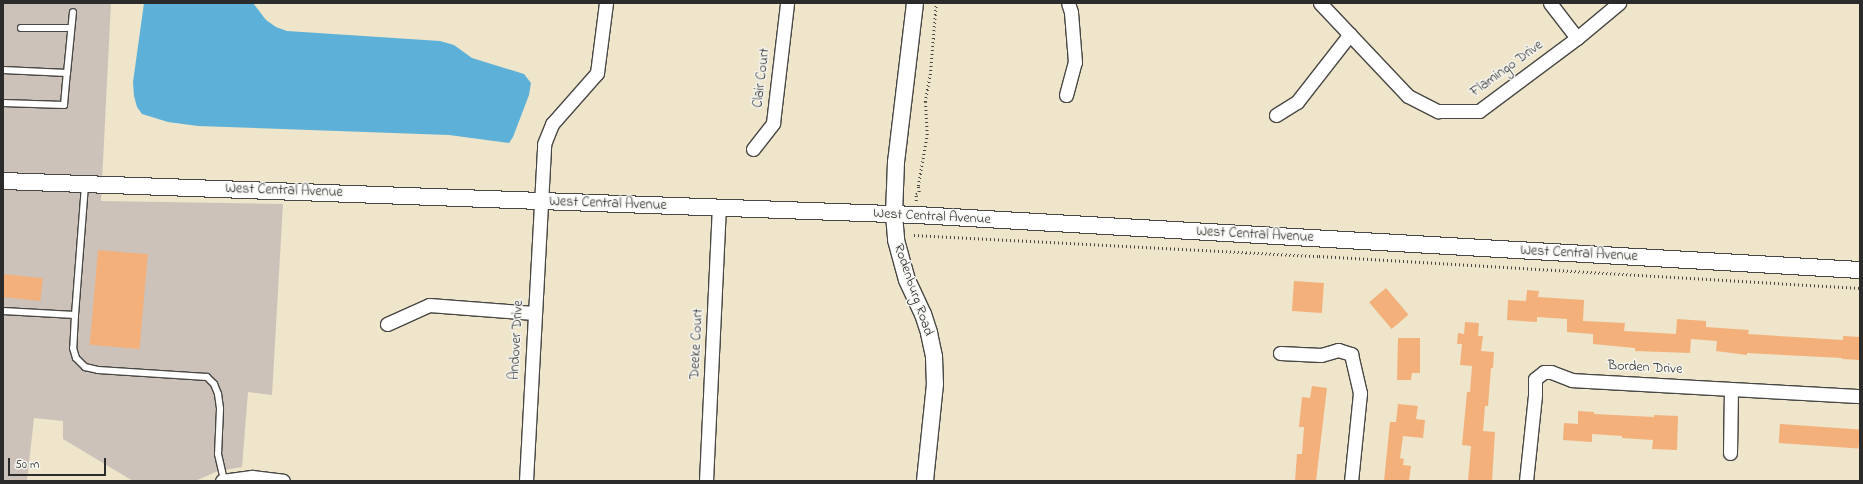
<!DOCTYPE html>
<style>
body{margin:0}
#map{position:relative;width:1863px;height:484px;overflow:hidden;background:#eee5ca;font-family:"Indie Flower",sans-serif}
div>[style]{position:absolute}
.industrial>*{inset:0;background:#ccc2b9}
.water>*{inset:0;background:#5db1d9}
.building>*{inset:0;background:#f3b07b;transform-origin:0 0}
.path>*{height:2.5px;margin-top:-1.25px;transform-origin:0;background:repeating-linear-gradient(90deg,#484743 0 1px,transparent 0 4px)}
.roads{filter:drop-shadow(1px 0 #484743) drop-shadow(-1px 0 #484743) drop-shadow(0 1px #484743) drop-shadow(0 -1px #484743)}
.service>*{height:6px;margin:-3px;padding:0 3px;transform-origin:3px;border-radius:3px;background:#fff}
.minor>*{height:13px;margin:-6.5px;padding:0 6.5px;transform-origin:6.5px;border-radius:6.5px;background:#fff}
.tertiary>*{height:16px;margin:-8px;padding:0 8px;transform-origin:8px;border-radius:8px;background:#fff}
span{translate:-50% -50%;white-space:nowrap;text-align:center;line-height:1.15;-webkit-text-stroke:3px #f6f6f2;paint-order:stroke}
.street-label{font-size:14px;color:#2b2b2b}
.frame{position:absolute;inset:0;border:4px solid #2b2b2b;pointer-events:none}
.scale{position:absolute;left:8px;top:458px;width:98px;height:18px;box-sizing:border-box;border:2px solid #2b2b2b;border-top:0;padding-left:5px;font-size:12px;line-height:14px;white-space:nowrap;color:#2b2b2b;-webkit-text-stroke:3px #f6f6f2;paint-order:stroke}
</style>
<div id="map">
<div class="industrial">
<div style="clip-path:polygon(3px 3px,111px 3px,101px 201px,283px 204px,272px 395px,248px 392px,242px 467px,218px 471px,195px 481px,133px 481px,63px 439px,63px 421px,34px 418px,27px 481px,3px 481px)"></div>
</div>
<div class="water">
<div style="clip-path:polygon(144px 3px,253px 3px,266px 20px,276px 27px,287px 31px,440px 41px,454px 45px,472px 58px,524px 74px,531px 83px,529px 95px,513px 137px,509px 143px,449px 135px,198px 126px,168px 122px,142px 114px,137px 107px,134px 96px,133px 82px)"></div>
</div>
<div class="building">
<div style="left:98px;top:250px;width:50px;height:95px;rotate:5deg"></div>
<div style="left:3px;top:274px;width:40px;height:23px;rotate:6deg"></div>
<div style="left:1294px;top:281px;width:30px;height:30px;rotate:4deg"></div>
<div style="left:1386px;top:288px;width:35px;height:22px;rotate:50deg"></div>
<div style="clip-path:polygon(1527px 290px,1539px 291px,1538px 297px,1584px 300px,1583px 321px,1625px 323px,1624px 331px,1676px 334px,1677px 319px,1706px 321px,1706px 327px,1749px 330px,1748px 334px,1843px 340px,1843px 336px,1860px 337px,1860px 360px,1842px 359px,1842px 358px,1747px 353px,1747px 355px,1716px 351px,1717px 341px,1691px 339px,1690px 353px,1635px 351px,1635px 348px,1593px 344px,1593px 334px,1567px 332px,1567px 319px,1537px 317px,1537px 322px,1507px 320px,1508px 300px,1526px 301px)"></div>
<div style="clip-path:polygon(1465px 322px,1479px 323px,1478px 336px,1483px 336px,1481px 351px,1494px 352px,1493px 368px,1491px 368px,1488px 406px,1485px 406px,1483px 431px,1495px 432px,1492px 481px,1468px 481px,1471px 446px,1462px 445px,1467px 392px,1470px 392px,1472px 366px,1460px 365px,1462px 344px,1457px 344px,1458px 333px,1464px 334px)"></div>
<div style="clip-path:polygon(1398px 338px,1420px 338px,1420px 373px,1412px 373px,1411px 380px,1397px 380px)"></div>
<div style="clip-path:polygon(1312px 386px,1327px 388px,1316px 481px,1295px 481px,1297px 454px,1302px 454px,1304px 427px,1299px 427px,1302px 397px,1310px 398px)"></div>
<div style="clip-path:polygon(1398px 404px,1418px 406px,1416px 419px,1425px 420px,1423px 438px,1403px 436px,1400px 458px,1404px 459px,1403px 465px,1411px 466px,1409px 481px,1384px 481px,1390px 422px,1396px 422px)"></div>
<div style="clip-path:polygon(1578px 411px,1594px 412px,1594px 414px,1654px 417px,1654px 415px,1678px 416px,1677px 450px,1652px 449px,1653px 440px,1622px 438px,1622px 436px,1592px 434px,1592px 442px,1563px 440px,1564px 423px,1578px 424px)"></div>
<div style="left:1780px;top:424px;width:80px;height:19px;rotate:4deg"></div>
</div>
<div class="path">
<div style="left:916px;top:201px;width:7px;rotate:-90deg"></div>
<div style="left:916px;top:194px;width:4px;rotate:-34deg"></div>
<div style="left:919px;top:192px;width:6px;rotate:-99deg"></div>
<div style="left:918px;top:186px;width:52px;rotate:-80deg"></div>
<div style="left:927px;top:135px;width:33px;rotate:-93deg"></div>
<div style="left:925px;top:102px;width:27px;rotate:-80deg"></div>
<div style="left:930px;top:75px;width:72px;rotate:-85.2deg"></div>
<div style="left:914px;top:235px;width:406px;rotate:3deg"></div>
<div style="left:1319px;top:256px;width:542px;rotate:3.39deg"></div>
</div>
<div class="roads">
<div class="service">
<div style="left:21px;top:28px;width:50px"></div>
<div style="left:3px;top:70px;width:64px;rotate:2.7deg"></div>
<div style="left:67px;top:73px;width:61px;rotate:-84.4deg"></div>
<div style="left:3px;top:103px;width:61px;rotate:1.9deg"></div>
<div style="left:64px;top:105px;width:32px;rotate:-85deg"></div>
<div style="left:3px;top:311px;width:72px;rotate:3.2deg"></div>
<div style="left:75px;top:315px;width:130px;rotate:-85.6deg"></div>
<div style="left:75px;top:315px;width:33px;rotate:93deg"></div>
<div style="left:73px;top:348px;width:10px;rotate:73deg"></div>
<div style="left:76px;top:358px;width:13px;rotate:45deg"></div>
<div style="left:85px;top:367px;width:13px;rotate:13deg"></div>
<div style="left:98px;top:370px;width:109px;rotate:3.7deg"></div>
<div style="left:207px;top:377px;width:10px;rotate:45deg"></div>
<div style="left:214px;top:384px;width:11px;rotate:68deg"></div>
<div style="left:218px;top:394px;width:15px;rotate:82deg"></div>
<div style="left:220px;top:409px;width:45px;rotate:92.5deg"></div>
<div style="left:218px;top:454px;width:27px;rotate:77deg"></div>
</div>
<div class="minor">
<div style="left:1320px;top:3px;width:128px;rotate:46.6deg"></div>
<div style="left:1408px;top:96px;width:34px;rotate:27deg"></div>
<div style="left:1438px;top:111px;width:41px"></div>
<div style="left:1479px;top:111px;width:122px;rotate:-36.7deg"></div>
<div style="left:1577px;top:38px;width:55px;rotate:-39.8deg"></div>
<div style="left:1550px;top:3px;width:44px;rotate:52.4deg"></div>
<div style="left:1066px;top:95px;width:34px;rotate:-75deg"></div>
<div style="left:1075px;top:62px;width:50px;rotate:-94.6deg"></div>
<div style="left:1071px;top:12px;width:9px;rotate:-108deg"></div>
<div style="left:1276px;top:115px;width:25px;rotate:-32deg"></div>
<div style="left:1297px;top:102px;width:86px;rotate:-52.1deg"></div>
<div style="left:753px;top:149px;width:33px;rotate:-52deg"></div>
<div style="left:773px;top:123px;width:121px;rotate:-83.3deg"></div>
<div style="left:387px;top:324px;width:46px;rotate:-24.3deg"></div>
<div style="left:429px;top:305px;width:105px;rotate:4.4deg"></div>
<div style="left:1280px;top:353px;width:41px;rotate:2.8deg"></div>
<div style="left:1321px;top:355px;width:18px;rotate:-16deg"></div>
<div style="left:1338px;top:350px;width:14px;rotate:17deg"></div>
<div style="left:1351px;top:354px;width:40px;rotate:77deg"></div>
<div style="left:1360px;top:393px;width:88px;rotate:95.8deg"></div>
<div style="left:1730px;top:453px;width:64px;rotate:-89.1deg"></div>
<div style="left:222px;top:481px;width:30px;rotate:-8deg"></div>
<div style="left:252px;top:477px;width:31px;rotate:7deg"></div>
<div style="left:526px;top:481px;width:337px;rotate:-86.9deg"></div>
<div style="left:544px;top:144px;width:22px;rotate:-68deg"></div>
<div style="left:552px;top:124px;width:68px;rotate:-48.6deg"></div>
<div style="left:597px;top:73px;width:71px;rotate:-82.7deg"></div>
<div style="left:706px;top:481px;width:273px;rotate:-87.3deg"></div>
<div style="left:1526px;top:481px;width:86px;rotate:-84deg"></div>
<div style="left:1535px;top:395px;width:16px;rotate:-90deg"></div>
<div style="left:1535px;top:379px;width:11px;rotate:-38deg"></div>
<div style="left:1544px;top:372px;width:7px"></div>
<div style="left:1551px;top:372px;width:22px;rotate:21deg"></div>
<div style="left:1572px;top:380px;width:288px;rotate:3.2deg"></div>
</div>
<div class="tertiary">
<div style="left:915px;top:3px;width:160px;rotate:96.8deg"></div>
<div style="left:896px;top:162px;width:53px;rotate:92.2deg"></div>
<div style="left:894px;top:215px;width:25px;rotate:85deg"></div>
<div style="left:896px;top:240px;width:41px;rotate:74.6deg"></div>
<div style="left:907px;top:280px;width:38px;rotate:65deg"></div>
<div style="left:923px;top:314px;width:20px;rotate:72deg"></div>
<div style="left:929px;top:333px;width:25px;rotate:78deg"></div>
<div style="left:934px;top:357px;width:27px;rotate:88deg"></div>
<div style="left:935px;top:384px;width:98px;rotate:95.9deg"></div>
<div style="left:3px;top:181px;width:915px;rotate:2.13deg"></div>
<div style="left:917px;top:215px;width:945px;rotate:3.34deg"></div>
</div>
</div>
<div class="street-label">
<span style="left:1507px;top:69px;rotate:-36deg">Flamingo Drive</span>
<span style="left:762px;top:78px;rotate:-83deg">Clair Court</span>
<span style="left:284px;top:191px;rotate:2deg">West Central Avenue</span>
<span style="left:608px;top:204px;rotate:2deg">West Central Avenue</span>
<span style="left:932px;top:217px;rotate:3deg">West Central Avenue</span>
<span style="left:1255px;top:235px;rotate:3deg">West Central Avenue</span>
<span style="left:1579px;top:254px;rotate:3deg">West Central Avenue</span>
<span style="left:913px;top:290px;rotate:71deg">Rodenburg Road</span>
<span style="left:517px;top:340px;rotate:-87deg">Andover Drive</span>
<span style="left:697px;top:344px;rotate:-87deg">Deeke Court</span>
<span style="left:1645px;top:368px;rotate:3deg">Borden Drive</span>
</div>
<div class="frame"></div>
<div class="scale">50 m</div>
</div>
